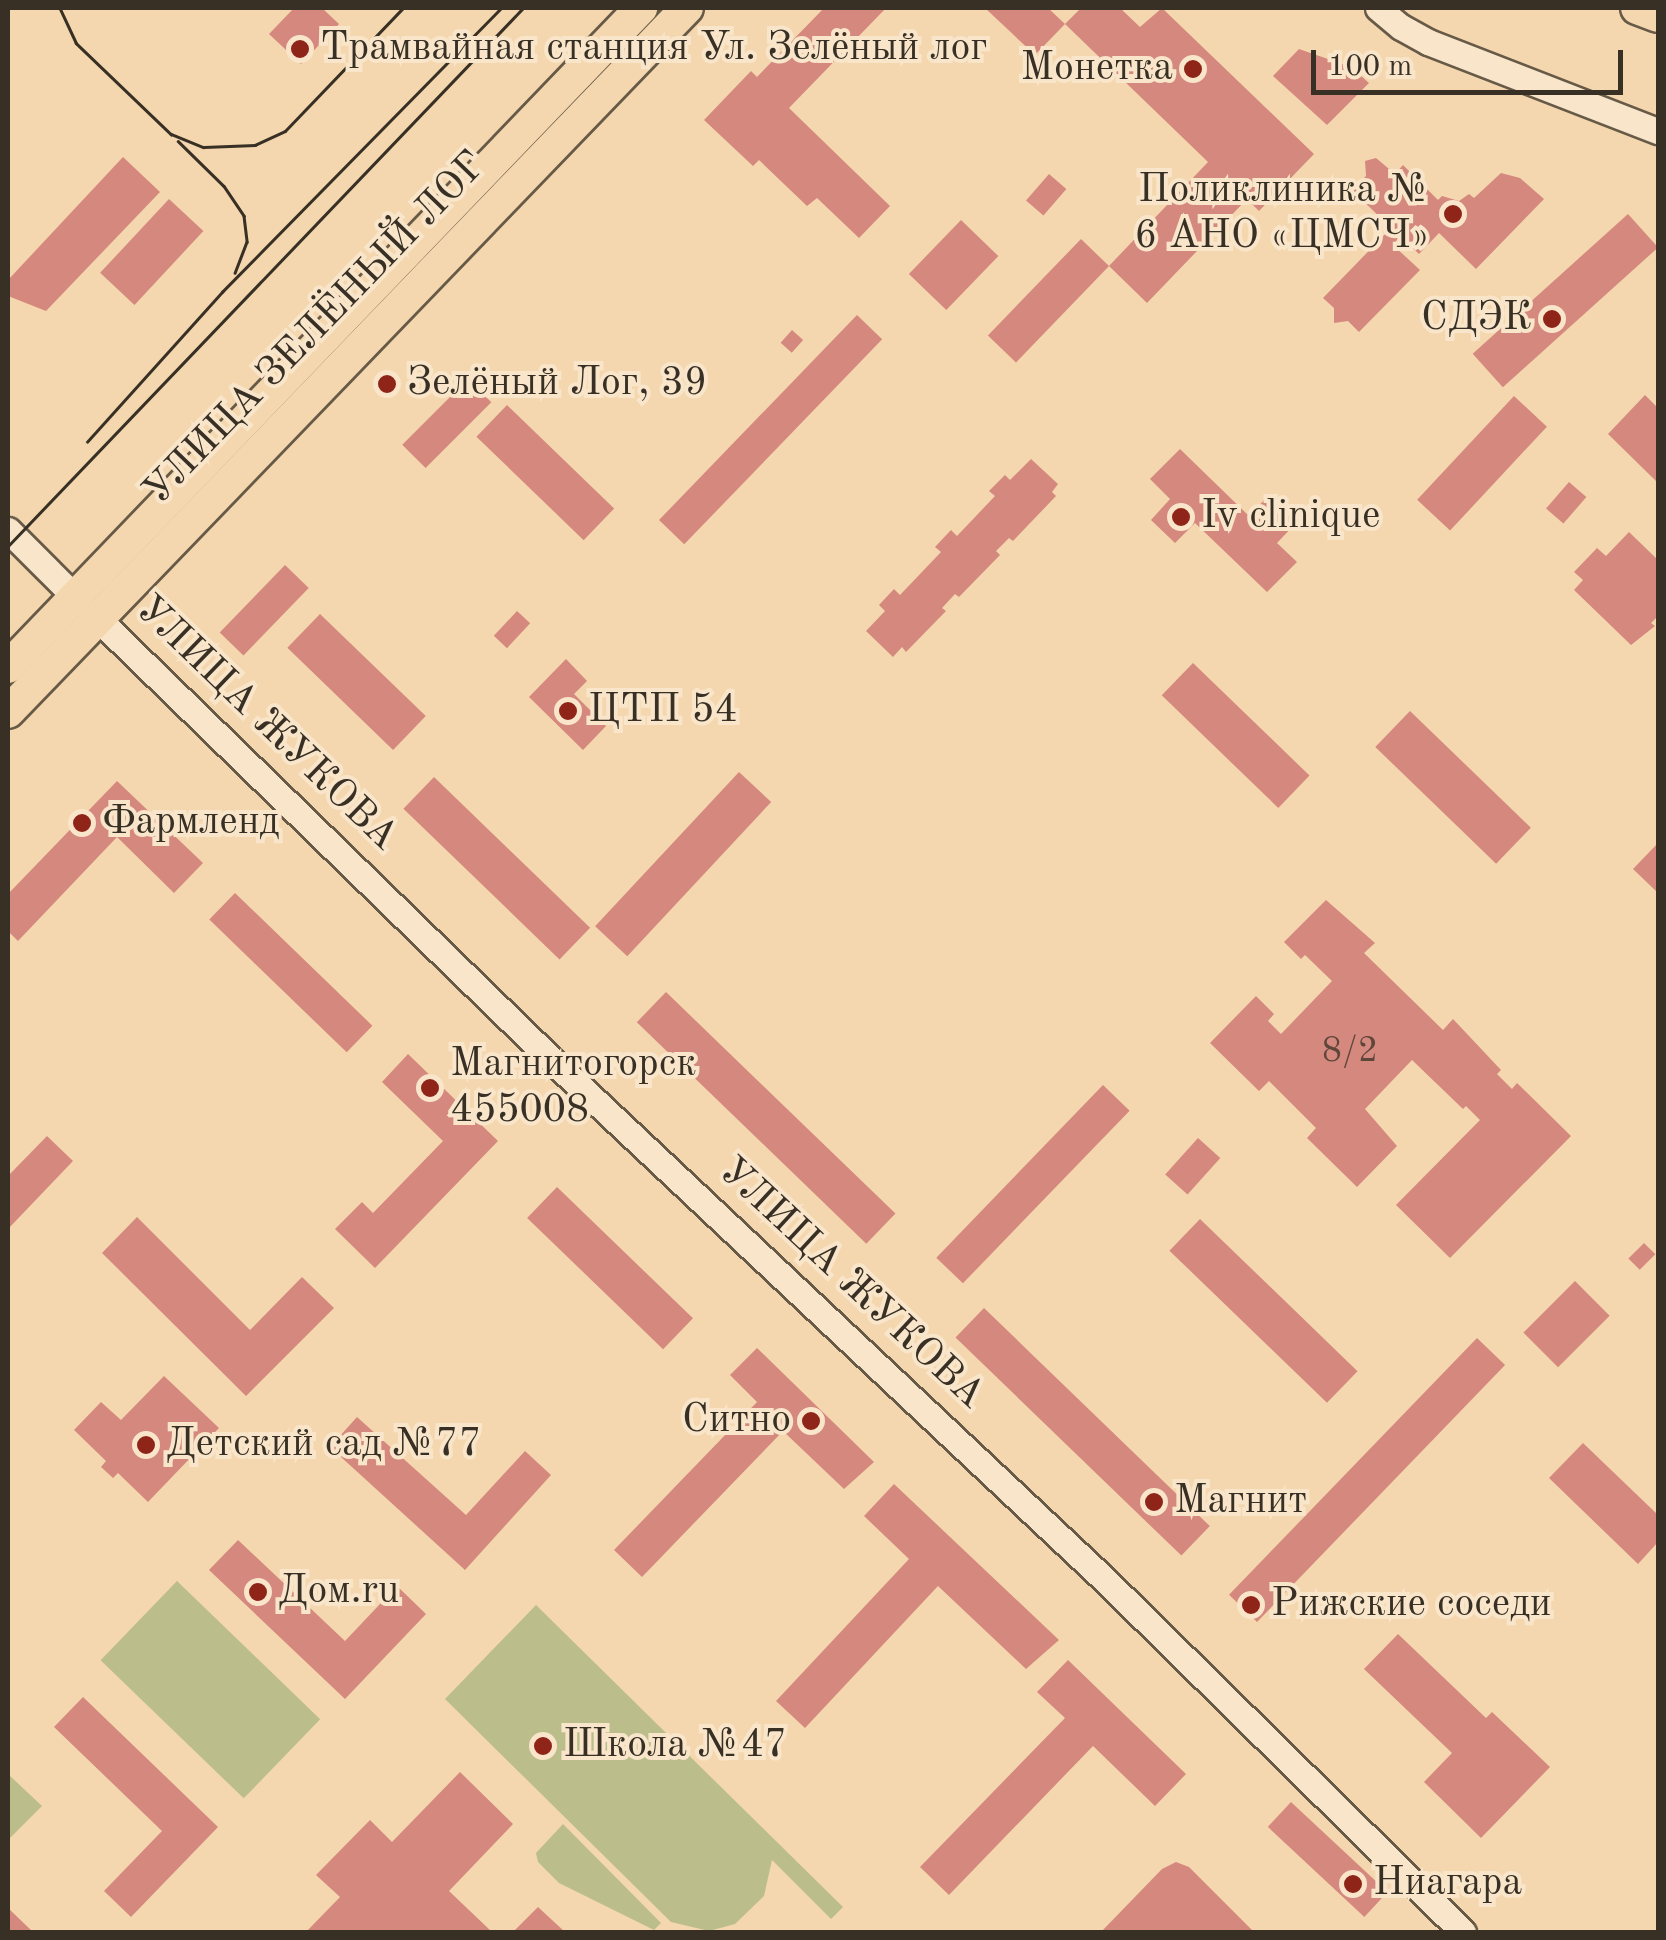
<!DOCTYPE html>
<meta charset="utf-8">
<style>
body{margin:0}
#map{position:relative;width:1666px;height:1940px;overflow:hidden;background:#f4d7ae;font-family:"Old Standard TT",serif}
div>[style]{position:absolute}
.green>*{inset:0;background:#bbbe8b;transform-origin:0 0}
.building>*{inset:0;background:#d5887d;transform-origin:0 0}
.roads{filter:drop-shadow(2px 0 #675a47) drop-shadow(-2px 0 #675a47) drop-shadow(0 2px #675a47) drop-shadow(0 -2px #675a47)}
.minor>*{height:25px;margin:-12.5px;padding:0 12.5px;transform-origin:12.5px;border-radius:12.5px;background:#f8e5ca}
.major>*{height:32px;margin:-16px;padding:0 16px;transform-origin:16px;border-radius:16px;background:#f4d7ae}
.tram>*{height:2.5px;margin:-1.25px;padding:0 1.25px;transform-origin:1.25px;border-radius:1.25px;background:#383025}
.dots>*{width:28px;height:28px;translate:-50% -50%;box-sizing:border-box;border:5px solid #f8e5ca;border-radius:50%}
span{translate:-50% -50%;white-space:nowrap;text-align:center;line-height:1.15;-webkit-text-stroke:8px #f8e5ca;paint-order:stroke}
.number-label{font-size:35px;color:#5f463b}
.number-label span{-webkit-text-stroke-width:0}
.poi-label{font-size:40px;color:#383025}
.left{translate:0 -50%;text-align:left}
.right{translate:-100% -50%;text-align:right}
.street-label{font-size:40px;color:#383025}
.frame{position:absolute;inset:0;border:10px solid #383025;pointer-events:none}
.scale{position:absolute;left:1311px;top:50px;width:312px;height:45px;box-sizing:border-box;border:5px solid #383025;border-top:0;padding-left:12px;font-size:30px;line-height:35px;white-space:nowrap;color:#383025;-webkit-text-stroke:8px #f8e5ca;paint-order:stroke}
</style>
<div id="map">
<div class="green">
<div style="left:177px;top:1581px;width:199px;height:110px;rotate:44deg"></div>
<div style="clip-path:polygon(536px 1605px,843px 1907px,831px 1919px,772px 1860px,764px 1896px,735px 1924px,709px 1931px,671px 1922px,445px 1699px)"></div>
<div style="clip-path:polygon(8px 1774px,42px 1806px,10px 1838px,8px 1836px)"></div>
<div style="clip-path:polygon(563px 1824px,661px 1923px,654px 1930px,559px 1883px,538px 1862px,536px 1853px)"></div>
</div>
<div class="building">
<div style="clip-path:polygon(294px 8px,322px 8px,339px 24px,301px 64px,269px 34px)"></div>
<div style="clip-path:polygon(824px 8px,886px 8px,789px 108px,890px 206px,859px 238px,817px 198px,807px 206px,759px 160px,753px 166px,704px 120px,751px 71px,757px 77px)"></div>
<div style="clip-path:polygon(985px 8px,1048px 8px,1065px 24px,1035px 55px)"></div>
<div style="clip-path:polygon(1081px 8px,1120px 8px,1140px 27px,1162px 8px,1314px 154px,1259px 211px,1247px 199px,1147px 303px,1109px 266px,1208px 162px,1065px 24px)"></div>
<div style="clip-path:polygon(1299px 49px,1351px 67px,1369px 83px,1327px 125px,1273px 76px)"></div>
<div style="clip-path:polygon(123px 157px,160px 192px,46px 311px,8px 296px,8px 280px)"></div>
<div style="clip-path:polygon(1376px 158px,1395px 174px,1403px 165px,1438px 200px,1442px 196px,1459px 201px,1469px 194px,1474px 198px,1501px 173px,1520px 178px,1544px 199px,1476px 269px,1439px 233px,1419px 254px,1400px 236px,1393px 245px,1420px 270px,1359px 332px,1348px 321px,1334px 323px,1334px 308px,1323px 298px,1391px 228px,1352px 190px,1366px 176px,1365px 161px)"></div>
<div style="left:1049px;top:174px;width:23px;height:35px;rotate:41deg"></div>
<div style="left:169px;top:199px;width:47px;height:101px;rotate:43deg"></div>
<div style="left:1628px;top:214px;width:45px;height:209px;rotate:48deg"></div>
<div style="left:961px;top:220px;width:52px;height:75px;rotate:44deg"></div>
<div style="left:1081px;top:239px;width:39px;height:134px;rotate:44deg"></div>
<div style="left:857px;top:315px;width:35px;height:285px;rotate:44deg"></div>
<div style="left:792px;top:330px;width:15px;height:17px;rotate:42deg"></div>
<div style="left:468px;top:379px;width:33px;height:93px;rotate:45deg"></div>
<div style="clip-path:polygon(1645px 395px,1658px 408px,1658px 483px,1608px 434px)"></div>
<div style="left:1514px;top:396px;width:45px;height:142px;rotate:43deg"></div>
<div style="left:507px;top:405px;width:149px;height:44px;rotate:44deg"></div>
<div style="clip-path:polygon(1180px 449px,1249px 516px,1268px 496px,1296px 523px,1277px 543px,1297px 562px,1267px 592px,1195px 523px,1175px 543px,1151px 520px,1170px 499px,1150px 479px)"></div>
<div style="clip-path:polygon(1031px 459px,1058px 484px,1052px 492px,1056px 496px,1013px 541px,1009px 538px,996px 551px,1000px 555px,959px 597px,955px 594px,942px 608px,946px 611px,906px 652px,902px 647px,893px 657px,866px 631px,885px 611px,879px 605px,894px 589px,900px 595px,941px 552px,935px 547px,951px 530px,957px 536px,995px 496px,989px 491px,1005px 475px,1010px 480px)"></div>
<div style="left:1569px;top:482px;width:23px;height:35px;rotate:41deg"></div>
<div style="clip-path:polygon(1629px 532px,1658px 560px,1658px 616px,1651px 623px,1655px 626px,1631px 645px,1574px 590px,1583px 580px,1574px 572px,1597px 548px,1606px 556px)"></div>
<div style="left:285px;top:565px;width:33px;height:94px;rotate:44deg"></div>
<div style="left:517px;top:611px;width:18px;height:34px;rotate:43deg"></div>
<div style="left:320px;top:614px;width:147px;height:47px;rotate:44deg"></div>
<div style="clip-path:polygon(566px 659px,587px 681px,574px 694px,606px 726px,583px 750px,529px 697px)"></div>
<div style="left:1193px;top:663px;width:162px;height:45px;rotate:44deg"></div>
<div style="left:1410px;top:711px;width:168px;height:50px;rotate:44deg"></div>
<div style="left:739px;top:772px;width:44px;height:211px;rotate:43deg"></div>
<div style="left:434px;top:777px;width:217px;height:44px;rotate:44deg"></div>
<div style="clip-path:polygon(117px 781px,203px 863px,174px 893px,117px 837px,18px 941px,8px 931px,8px 894px)"></div>
<div style="clip-path:polygon(1658px 843px,1658px 893px,1633px 869px)"></div>
<div style="left:235px;top:893px;width:191px;height:37px;rotate:44deg"></div>
<div style="clip-path:polygon(1326px 900px,1375px 943px,1364px 953px,1443px 1030px,1453px 1019px,1501px 1070px,1497px 1074px,1512px 1089px,1517px 1083px,1571px 1136px,1450px 1258px,1396px 1205px,1480px 1120px,1466px 1106px,1463px 1109px,1412px 1060px,1365px 1109px,1397px 1146px,1357px 1187px,1307px 1138px,1316px 1128px,1269px 1081px,1259px 1091px,1210px 1043px,1256px 996px,1274px 1014px,1268px 1021px,1281px 1034px,1332px 981px,1305px 955px,1301px 959px,1284px 942px)"></div>
<div style="left:666px;top:992px;width:319px;height:42px;rotate:44deg"></div>
<div style="clip-path:polygon(408px 1054px,498px 1141px,375px 1268px,335px 1229px,362px 1202px,373px 1213px,443px 1141px,382px 1082px)"></div>
<div style="left:1103px;top:1085px;width:37px;height:240px;rotate:44deg"></div>
<div style="clip-path:polygon(47px 1136px,73px 1161px,8px 1229px,8px 1176px)"></div>
<div style="left:1198px;top:1138px;width:30px;height:49px;rotate:42deg"></div>
<div style="left:557px;top:1187px;width:189px;height:43px;rotate:44deg"></div>
<div style="clip-path:polygon(137px 1217px,250px 1330px,302px 1277px,334px 1308px,246px 1396px,102px 1253px)"></div>
<div style="left:1200px;top:1219px;width:219px;height:44px;rotate:44deg"></div>
<div style="left:1644px;top:1243px;width:16px;height:22px;rotate:45deg"></div>
<div style="left:1575px;top:1281px;width:49px;height:73px;rotate:45deg"></div>
<div style="left:984px;top:1308px;width:314px;height:41px;rotate:44deg"></div>
<div style="left:1477px;top:1338px;width:39px;height:357px;rotate:44deg"></div>
<div style="clip-path:polygon(757px 1348px,874px 1462px,844px 1489px,783px 1431px,642px 1577px,614px 1550px,757px 1402px,730px 1375px)"></div>
<div style="clip-path:polygon(164px 1376px,219px 1428px,148px 1502px,118px 1473px,113px 1478px,101px 1467px,106px 1461px,74px 1430px,101px 1402px,121px 1420px)"></div>
<div style="clip-path:polygon(357px 1417px,466px 1515px,525px 1451px,551px 1475px,465px 1570px,330px 1447px)"></div>
<div style="clip-path:polygon(1583px 1443px,1658px 1515px,1658px 1542px,1638px 1564px,1549px 1478px)"></div>
<div style="clip-path:polygon(894px 1484px,1059px 1640px,1026px 1669px,938px 1586px,805px 1728px,776px 1701px,909px 1559px,864px 1516px)"></div>
<div style="clip-path:polygon(238px 1540px,345px 1641px,397px 1586px,426px 1614px,345px 1699px,209px 1570px)"></div>
<div style="clip-path:polygon(1398px 1634px,1486px 1718px,1492px 1712px,1550px 1767px,1481px 1838px,1424px 1782px,1452px 1753px,1364px 1669px)"></div>
<div style="clip-path:polygon(1068px 1660px,1186px 1774px,1155px 1806px,1093px 1746px,949px 1895px,920px 1867px,1065px 1718px,1037px 1692px)"></div>
<div style="clip-path:polygon(83px 1697px,218px 1827px,131px 1917px,104px 1891px,162px 1831px,54px 1727px)"></div>
<div style="clip-path:polygon(460px 1772px,513px 1824px,449px 1891px,492px 1932px,306px 1932px,340px 1897px,316px 1875px,370px 1820px,392px 1842px)"></div>
<div style="left:1291px;top:1802px;width:132px;height:34px;rotate:43deg"></div>
<div style="clip-path:polygon(1176px 1862px,1189px 1867px,1254px 1932px,1101px 1932px,1162px 1869px)"></div>
<div style="clip-path:polygon(538px 1907px,565px 1932px,513px 1932px)"></div>
<div style="clip-path:polygon(8px 1908px,33px 1932px,8px 1932px)"></div>
</div>
<div class="roads">
<div class="minor">
<div style="left:1378px;top:8px;width:30px;rotate:40deg"></div>
<div style="left:1401px;top:27px;width:31px;rotate:29deg"></div>
<div style="left:1428px;top:42px;width:247px;rotate:21.2deg"></div>
<div style="left:8px;top:530px;width:95px;rotate:45deg"></div>
<div style="left:97px;top:618px;width:641px;rotate:44.18deg"></div>
<div style="left:557px;top:1065px;width:749px;rotate:43.22deg"></div>
<div style="left:1103px;top:1578px;width:505px;rotate:44.52deg"></div>
</div>
<div class="major">
<div style="left:1637px;top:8px;width:22px;rotate:21deg"></div>
<div style="left:8px;top:667px;width:914px;rotate:-46.15deg"></div>
<div style="left:8px;top:712px;width:978px;rotate:-46.04deg"></div>
</div>
</div>
<div class="tram">
<div style="left:60px;top:8px;width:38px;rotate:65deg"></div>
<div style="left:76px;top:43px;width:132px;rotate:43.8deg"></div>
<div style="left:171px;top:134px;width:35px;rotate:22deg"></div>
<div style="left:204px;top:147px;width:51px;rotate:-2.2deg"></div>
<div style="left:255px;top:145px;width:33px;rotate:-25deg"></div>
<div style="left:285px;top:131px;width:170px;rotate:-46.2deg"></div>
<div style="left:178px;top:141px;width:64px;rotate:44.4deg"></div>
<div style="left:224px;top:186px;width:36px;rotate:56deg"></div>
<div style="left:244px;top:216px;width:26px;rotate:83deg"></div>
<div style="left:247px;top:242px;width:33px;rotate:111deg"></div>
<div style="left:87px;top:442px;width:202px;rotate:-48deg"></div>
<div style="left:222px;top:292px;width:398px;rotate:-45.5deg"></div>
<div style="left:8px;top:546px;width:745px;rotate:-46.25deg"></div>
</div>
<div class="dots">
<div style="left:300px;top:49px;background:#8f2418"></div>
<div style="left:1193px;top:69px;background:#8f2418"></div>
<div style="left:1453px;top:214px;background:#8f2418"></div>
<div style="left:1552px;top:319px;background:#8f2418"></div>
<div style="left:387px;top:384px;background:#8f2418"></div>
<div style="left:1181px;top:517px;background:#8f2418"></div>
<div style="left:568px;top:711px;background:#8f2418"></div>
<div style="left:82px;top:823px;background:#8f2418"></div>
<div style="left:430px;top:1088px;background:#8f2418"></div>
<div style="left:811px;top:1421px;background:#8f2418"></div>
<div style="left:146px;top:1445px;background:#8f2418"></div>
<div style="left:1154px;top:1502px;background:#8f2418"></div>
<div style="left:258px;top:1592px;background:#8f2418"></div>
<div style="left:1251px;top:1605px;background:#8f2418"></div>
<div style="left:543px;top:1746px;background:#8f2418"></div>
<div style="left:1353px;top:1884px;background:#8f2418"></div>
</div>
<div class="number-label">
<span style="left:1350px;top:1052px">8/2</span>
</div>
<div class="poi-label">
<span class="left" style="left:320px;top:49px">Трамвайная станция Ул. Зелёный лог</span>
<span class="right" style="left:1173px;top:69px">Монетка</span>
<span class="right" style="left:1430px;top:214px">Поликлиника №<br>6 АНО «ЦМСЧ»</span>
<span class="right" style="left:1532px;top:319px">СДЭК</span>
<span class="left" style="left:407px;top:384px">Зелёный Лог, 39</span>
<span class="left" style="left:1201px;top:517px">Iv clinique</span>
<span class="left" style="left:588px;top:711px">ЦТП 54</span>
<span class="left" style="left:102px;top:823px">Фармленд</span>
<span class="left" style="left:450px;top:1088px">Магнитогорск<br>455008</span>
<span class="right" style="left:791px;top:1421px">Ситно</span>
<span class="left" style="left:166px;top:1445px">Детский сад №77</span>
<span class="left" style="left:1174px;top:1502px">Магнит</span>
<span class="left" style="left:278px;top:1592px">Дом.ru</span>
<span class="left" style="left:1271px;top:1605px">Рижские соседи</span>
<span class="left" style="left:563px;top:1746px">Школа №47</span>
<span class="left" style="left:1373px;top:1884px">Ниагара</span>
</div>
<div class="street-label">
<span style="left:316px;top:329px;rotate:-46deg">УЛИЦА ЗЕЛЁНЫЙ ЛОГ</span>
<span style="left:266px;top:724px;rotate:44deg">УЛИЦА ЖУКОВА</span>
<span style="left:851px;top:1284px;rotate:43deg">УЛИЦА ЖУКОВА</span>
</div>
<div class="frame"></div>
<div class="scale">100 m</div>
</div>
